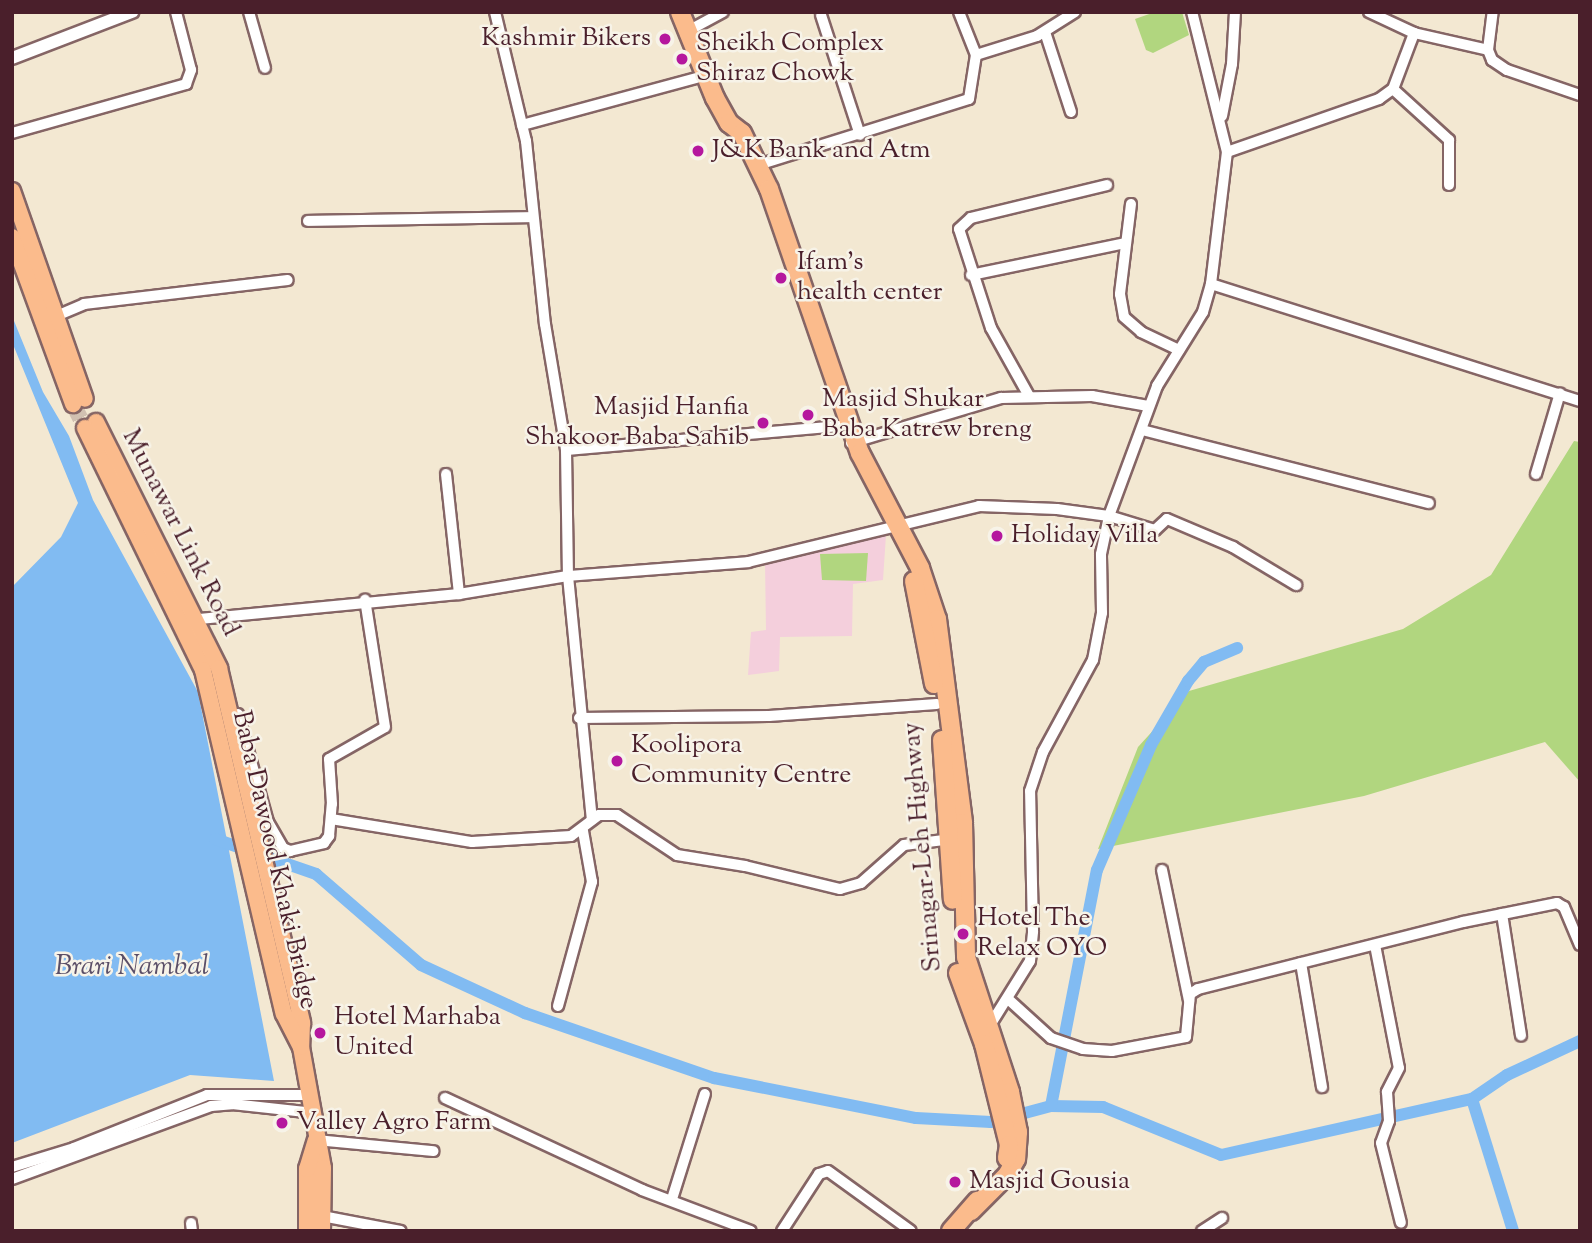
<!DOCTYPE html>
<style>
body{margin:0}
#map{position:relative;width:1592px;height:1243px;overflow:hidden;background:#f3e8d2;font-family:"Sorts Mill Goudy",serif}
div>[style]{position:absolute}
.built>*{inset:0;background:#f4cfdc}
.green>*{inset:0;background:#b1d67f}
.water>*{inset:0;background:#81bbf2}
.canal>*{height:12px;margin:-6px;padding:0 6px;transform-origin:6px;border-radius:6px;background:#81bbf2}
.primary-tunnel>*{height:16px;margin-top:-8px;transform-origin:0;background:repeating-linear-gradient(90deg,#d1c0b1 0 16px,transparent 0 24px)}
.roads{filter:drop-shadow(2px 0 #856565) drop-shadow(-2px 0 #856565) drop-shadow(0 2px #856565) drop-shadow(0 -2px #856565)}
.minor>*{height:10px;margin:-5px;padding:0 5px;transform-origin:5px;border-radius:5px;background:#fff}
.tertiary>*{height:12px;margin:-6px;padding:0 6px;transform-origin:6px;border-radius:6px;background:#fff}
.primary>*{height:16px;margin:-8px;padding:0 8px;transform-origin:8px;border-radius:8px;background:#fbbb8c}
.trunk>*{height:18px;margin:-9px;padding:0 9px;transform-origin:9px;border-radius:9px;background:#fbbb8c}
.dots>*{width:19px;height:19px;translate:-50% -50%;box-sizing:border-box;border:4px solid #f7f3e8;border-radius:50%}
span{translate:-50% -50%;white-space:nowrap;text-align:center;line-height:1.15;-webkit-text-stroke:5px #f7f3e8;paint-order:stroke}
.poi-label{font-size:26px;color:#4a1f2b}
.right{translate:-100% -50%;text-align:right}
.left{translate:0 -50%;text-align:left}
.street-label{font-size:26px;color:#4a1f2b}
.water-label{font-size:28px;color:#5a4e67;font-style:italic}
.frame{position:absolute;inset:0;border:14px solid #4a1f2b;pointer-events:none}
</style>
<div id="map">
<div class="built">
<div style="clip-path:polygon(886px 535px,883px 580px,853px 584px,852px 636px,780px 637px,779px 671px,748px 675px,751px 632px,766px 630px,765px 563px)"></div>
</div>
<div class="green">
<div style="clip-path:polygon(1155px 12px,1182px 12px,1189px 35px,1153px 53px,1146px 50px,1135px 19px)"></div>
<div style="clip-path:polygon(1574px 441px,1580px 442px,1580px 782px,1545px 742px,1364px 796px,1098px 849px,1138px 747px,1189px 691px,1403px 629px,1491px 575px)"></div>
<div style="clip-path:polygon(868px 553px,866px 581px,822px 580px,820px 554px)"></div>
</div>
<div class="water">
<div style="clip-path:polygon(12px 316px,43px 392px,69px 436px,93px 500px,198px 692px,274px 1081px,190px 1075px,12px 1143px,12px 587px,61px 537px,78px 503px,12px 342px)"></div>
</div>
<div class="canal">
<div style="left:215px;top:839px;width:107px;rotate:19.1deg"></div>
<div style="left:316px;top:874px;width:139px;rotate:40.9deg"></div>
<div style="left:421px;top:965px;width:115px;rotate:24.8deg"></div>
<div style="left:525px;top:1013px;width:200px;rotate:19deg"></div>
<div style="left:714px;top:1078px;width:206px;rotate:11.2deg"></div>
<div style="left:916px;top:1118px;width:75px;rotate:3.1deg"></div>
<div style="left:991px;top:1122px;width:62px;rotate:-14.9deg"></div>
<div style="left:1051px;top:1106px;width:52px;rotate:1.1deg"></div>
<div style="left:1103px;top:1107px;width:127px;rotate:22.1deg"></div>
<div style="left:1221px;top:1155px;width:257px;rotate:-12.6deg"></div>
<div style="left:1472px;top:1099px;width:42px;rotate:-34.4deg"></div>
<div style="left:1507px;top:1075px;width:81px;rotate:-25deg"></div>
<div style="left:1472px;top:1099px;width:138px;rotate:72.7deg"></div>
<div style="left:1051px;top:1106px;width:240px;rotate:-79deg"></div>
<div style="left:1097px;top:870px;width:136px;rotate:-66.6deg"></div>
<div style="left:1151px;top:745px;width:74px;rotate:-60deg"></div>
<div style="left:1188px;top:681px;width:25px;rotate:-50deg"></div>
<div style="left:1204px;top:662px;width:36px;rotate:-23deg"></div>
</div>
<div class="primary-tunnel">
<div style="left:73px;top:404px;width:27px;rotate:63deg"></div>
</div>
<div class="roads">
<div class="minor">
<div style="left:249px;top:12px;width:58px;rotate:74.1deg"></div>
<div style="left:495px;top:12px;width:133px;rotate:76.5deg"></div>
<div style="left:526px;top:141px;width:184px;rotate:84.1deg"></div>
<div style="left:545px;top:324px;width:128px;rotate:80.5deg"></div>
<div style="left:566px;top:450px;width:126px;rotate:89.1deg"></div>
<div style="left:568px;top:576px;width:245px;rotate:84.4deg"></div>
<div style="left:1369px;top:12px;width:50px;rotate:25deg"></div>
<div style="left:1414px;top:33px;width:76px;rotate:12.9deg"></div>
<div style="left:821px;top:15px;width:126px;rotate:72deg"></div>
<div style="left:686px;top:32px;width:42px;rotate:-28.4deg"></div>
<div style="left:1045px;top:32px;width:84px;rotate:72deg"></div>
<div style="left:1488px;top:50px;width:11px;rotate:68deg"></div>
<div style="left:1492px;top:60px;width:18px;rotate:34deg"></div>
<div style="left:1507px;top:70px;width:77px;rotate:18.9deg"></div>
<div style="left:1488px;top:50px;width:38px;rotate:-83deg"></div>
<div style="left:976px;top:55px;width:64px;rotate:-17.3deg"></div>
<div style="left:1037px;top:36px;width:45px;rotate:-32.3deg"></div>
<div style="left:1393px;top:89px;width:76px;rotate:42.3deg"></div>
<div style="left:1449px;top:140px;width:45px;rotate:90deg"></div>
<div style="left:1222px;top:116px;width:53px;rotate:-79.1deg"></div>
<div style="left:1232px;top:64px;width:52px;rotate:-86.7deg"></div>
<div style="left:522px;top:125px;width:188px;rotate:-15.1deg"></div>
<div style="left:12px;top:133px;width:181px;rotate:-15.7deg"></div>
<div style="left:186px;top:84px;width:15px;rotate:-70deg"></div>
<div style="left:191px;top:70px;width:60px;rotate:-104.5deg"></div>
<div style="left:1227px;top:152px;width:161px;rotate:-19.2deg"></div>
<div style="left:1379px;top:99px;width:17px;rotate:-36deg"></div>
<div style="left:1393px;top:89px;width:60px;rotate:-69.4deg"></div>
<div style="left:758px;top:165px;width:221px;rotate:-17.4deg"></div>
<div style="left:969px;top:99px;width:45px;rotate:-81deg"></div>
<div style="left:976px;top:55px;width:46px;rotate:-111.6deg"></div>
<div style="left:1131px;top:204px;width:91px;rotate:97deg"></div>
<div style="left:1120px;top:294px;width:23px;rotate:80deg"></div>
<div style="left:1124px;top:317px;width:23px;rotate:41deg"></div>
<div style="left:1141px;top:332px;width:42px;rotate:25.3deg"></div>
<div style="left:308px;top:221px;width:225px;rotate:-1deg"></div>
<div style="left:971px;top:275px;width:157px;rotate:-11.7deg"></div>
<div style="left:1211px;top:284px;width:387px;rotate:17.6deg"></div>
<div style="left:54px;top:317px;width:33px;rotate:-23deg"></div>
<div style="left:84px;top:304px;width:205px;rotate:-6.7deg"></div>
<div style="left:1029px;top:396px;width:78px;rotate:-119.2deg"></div>
<div style="left:991px;top:328px;width:104px;rotate:-107.9deg"></div>
<div style="left:959px;top:229px;width:16px;rotate:-43deg"></div>
<div style="left:971px;top:218px;width:140px;rotate:-13.6deg"></div>
<div style="left:1142px;top:430px;width:296px;rotate:14.3deg"></div>
<div style="left:851px;top:443px;width:157px;rotate:-16.7deg"></div>
<div style="left:1001px;top:398px;width:91px;rotate:-1.3deg"></div>
<div style="left:1092px;top:396px;width:57px;rotate:10.1deg"></div>
<div style="left:566px;top:450px;width:278px;rotate:-5deg"></div>
<div style="left:446px;top:474px;width:121px;rotate:83.8deg"></div>
<div style="left:1536px;top:474px;width:84px;rotate:-73.5deg"></div>
<div style="left:189px;top:620px;width:271px;rotate:-5.5deg"></div>
<div style="left:459px;top:594px;width:110px;rotate:-9.4deg"></div>
<div style="left:568px;top:576px;width:181px;rotate:-4.4deg"></div>
<div style="left:748px;top:562px;width:238px;rotate:-13.6deg"></div>
<div style="left:979px;top:506px;width:78px;rotate:2.2deg"></div>
<div style="left:1057px;top:509px;width:52px;rotate:7.7deg"></div>
<div style="left:1109px;top:516px;width:48px;rotate:16.9deg"></div>
<div style="left:1155px;top:530px;width:16px;rotate:-43deg"></div>
<div style="left:1167px;top:519px;width:72px;rotate:23deg"></div>
<div style="left:1233px;top:547px;width:74px;rotate:31.1deg"></div>
<div style="left:238px;top:714px;width:112px;rotate:74.5deg"></div>
<div style="left:268px;top:822px;width:30px;rotate:60deg"></div>
<div style="left:283px;top:848px;width:8px;rotate:23deg"></div>
<div style="left:290px;top:851px;width:35px;rotate:-13deg"></div>
<div style="left:324px;top:843px;width:9px;rotate:-54deg"></div>
<div style="left:329px;top:836px;width:32px;rotate:-85deg"></div>
<div style="left:332px;top:804px;width:45px;rotate:-93.8deg"></div>
<div style="left:329px;top:759px;width:64px;rotate:-29.7deg"></div>
<div style="left:385px;top:727px;width:129px;rotate:-98.9deg"></div>
<div style="left:579px;top:718px;width:190px;rotate:-0.6deg"></div>
<div style="left:769px;top:716px;width:168px;rotate:-4.1deg"></div>
<div style="left:331px;top:819px;width:143px;rotate:9.3deg"></div>
<div style="left:472px;top:842px;width:99px;rotate:-3.5deg"></div>
<div style="left:571px;top:836px;width:35px;rotate:-37deg"></div>
<div style="left:599px;top:815px;width:18px"></div>
<div style="left:617px;top:815px;width:72px;rotate:33.7deg"></div>
<div style="left:677px;top:855px;width:69px;rotate:9.2deg"></div>
<div style="left:745px;top:866px;width:98px;rotate:13.6deg"></div>
<div style="left:840px;top:889px;width:22px;rotate:-16deg"></div>
<div style="left:861px;top:883px;width:57px;rotate:-41.5deg"></div>
<div style="left:904px;top:845px;width:48px;rotate:-7.1deg"></div>
<div style="left:1162px;top:870px;width:133px;rotate:78.3deg"></div>
<div style="left:1502px;top:914px;width:123px;rotate:81.1deg"></div>
<div style="left:1375px;top:945px;width:125px;rotate:79deg"></div>
<div style="left:1399px;top:1068px;width:27px;rotate:117deg"></div>
<div style="left:1387px;top:1092px;width:29px;rotate:86deg"></div>
<div style="left:1389px;top:1121px;width:23px;rotate:110deg"></div>
<div style="left:1381px;top:1143px;width:82px;rotate:76deg"></div>
<div style="left:1301px;top:963px;width:126px;rotate:80.4deg"></div>
<div style="left:1008px;top:999px;width:58px;rotate:42.2deg"></div>
<div style="left:1051px;top:1038px;width:34px;rotate:19deg"></div>
<div style="left:1083px;top:1049px;width:29px;rotate:4deg"></div>
<div style="left:1112px;top:1051px;width:75px;rotate:-10.7deg"></div>
<div style="left:1186px;top:1037px;width:43px;rotate:-84.7deg"></div>
<div style="left:1190px;top:994px;width:9px;rotate:-32deg"></div>
<div style="left:1198px;top:989px;width:273px;rotate:-14.2deg"></div>
<div style="left:1463px;top:922px;width:96px;rotate:-11.4deg"></div>
<div style="left:1557px;top:903px;width:8px;rotate:30deg"></div>
<div style="left:1564px;top:907px;width:41px;rotate:67.2deg"></div>
<div style="left:558px;top:1006px;width:129px;rotate:-74.7deg"></div>
<div style="left:592px;top:882px;width:52px;rotate:-100deg"></div>
<div style="left:987px;top:1030px;width:81px;rotate:-58.1deg"></div>
<div style="left:1030px;top:961px;width:30px;rotate:-84deg"></div>
<div style="left:1033px;top:931px;width:140px;rotate:-91.2deg"></div>
<div style="left:1030px;top:791px;width:41px;rotate:-71.6deg"></div>
<div style="left:1043px;top:752px;width:105px;rotate:-61.5deg"></div>
<div style="left:1093px;top:660px;width:48px;rotate:-79.2deg"></div>
<div style="left:1102px;top:613px;width:59px;rotate:-91deg"></div>
<div style="left:1101px;top:554px;width:39px;rotate:-78deg"></div>
<div style="left:1109px;top:516px;width:139px;rotate:-69.7deg"></div>
<div style="left:1157px;top:386px;width:87px;rotate:-58.1deg"></div>
<div style="left:1203px;top:312px;width:29px;rotate:-74deg"></div>
<div style="left:1211px;top:284px;width:133px;rotate:-83.1deg"></div>
<div style="left:1227px;top:152px;width:144px;rotate:-104deg"></div>
<div style="left:445px;top:1098px;width:217px;rotate:25deg"></div>
<div style="left:642px;top:1190px;width:116px;rotate:20.6deg"></div>
<div style="left:316px;top:1140px;width:118px;rotate:5.4deg"></div>
<div style="left:12px;top:1167px;width:65px;rotate:-17deg"></div>
<div style="left:74px;top:1148px;width:143px;rotate:-21.7deg"></div>
<div style="left:207px;top:1095px;width:104px"></div>
<div style="left:12px;top:1179px;width:212px;rotate:-20.1deg"></div>
<div style="left:211px;top:1106px;width:21px;rotate:-5deg"></div>
<div style="left:232px;top:1104px;width:83px;rotate:6.2deg"></div>
<div style="left:672px;top:1199px;width:110px;rotate:-72.6deg"></div>
<div style="left:322px;top:1216px;width:80px;rotate:10.8deg"></div>
<div style="left:191px;top:1223px;width:8px;rotate:83deg"></div>
<div style="left:782px;top:1231px;width:68px;rotate:-57deg"></div>
<div style="left:819px;top:1174px;width:9px;rotate:-18deg"></div>
<div style="left:828px;top:1171px;width:102px;rotate:35.9deg"></div>
<div style="left:1202px;top:1231px;width:24px;rotate:-33deg"></div>
</div>
<div class="tertiary">
<div style="left:12px;top:58px;width:129px;rotate:-21deg"></div>
</div>
<div class="primary">
<div style="left:12px;top:191px;width:220px;rotate:70.7deg"></div>
<div style="left:12px;top:237px;width:178px;rotate:69.9deg"></div>
<div style="left:96px;top:422px;width:275px;rotate:63.4deg"></div>
<div style="left:219px;top:668px;width:365px;rotate:76.8deg"></div>
<div style="left:302px;top:1023px;width:24px;rotate:92deg"></div>
<div style="left:301px;top:1047px;width:123px;rotate:79.7deg"></div>
<div style="left:323px;top:1168px;width:63px;rotate:90.9deg"></div>
<div style="left:85px;top:428px;width:269px;rotate:64deg"></div>
<div style="left:203px;top:670px;width:353px;rotate:76.8deg"></div>
<div style="left:284px;top:1014px;width:37px;rotate:63deg"></div>
<div style="left:307px;top:1231px;width:62px;rotate:-90deg"></div>
<div style="left:307px;top:1169px;width:30px;rotate:-73deg"></div>
</div>
<div class="trunk">
<div style="left:680px;top:12px;width:93px;rotate:67.9deg"></div>
<div style="left:715px;top:98px;width:29px;rotate:61deg"></div>
<div style="left:729px;top:123px;width:16px;rotate:38deg"></div>
<div style="left:742px;top:133px;width:62px;rotate:64.3deg"></div>
<div style="left:769px;top:189px;width:279px;rotate:71deg"></div>
<div style="left:860px;top:453px;width:130px;rotate:62.4deg"></div>
<div style="left:920px;top:568px;width:54px;rotate:71.6deg"></div>
<div style="left:937px;top:619px;width:206px;rotate:82.7deg"></div>
<div style="left:963px;top:823px;width:134px;rotate:88.7deg"></div>
<div style="left:966px;top:957px;width:142px;rotate:71.9deg"></div>
<div style="left:1010px;top:1092px;width:41px;rotate:78.7deg"></div>
<div style="left:1018px;top:1132px;width:27px;rotate:94deg"></div>
<div style="left:1016px;top:1159px;width:18px;rotate:119deg"></div>
<div style="left:1007px;top:1175px;width:51px;rotate:135deg"></div>
<div style="left:914px;top:581px;width:105px;rotate:79deg"></div>
<div style="left:942px;top:740px;width:160px;rotate:86.1deg"></div>
<div style="left:958px;top:973px;width:76px;rotate:69.9deg"></div>
<div style="left:984px;top:1044px;width:104px;rotate:76.1deg"></div>
<div style="left:1009px;top:1145px;width:13px;rotate:99deg"></div>
<div style="left:951px;top:1231px;width:40px;rotate:-49deg"></div>
</div>
</div>
<div class="dots">
<div style="left:665px;top:39px;background:#b5179e"></div>
<div style="left:682px;top:59px;background:#b5179e"></div>
<div style="left:698px;top:151px;background:#b5179e"></div>
<div style="left:781px;top:278px;background:#b5179e"></div>
<div style="left:808px;top:415px;background:#b5179e"></div>
<div style="left:763px;top:423px;background:#b5179e"></div>
<div style="left:997px;top:536px;background:#b5179e"></div>
<div style="left:617px;top:761px;background:#b5179e"></div>
<div style="left:963px;top:934px;background:#b5179e"></div>
<div style="left:320px;top:1033px;background:#b5179e"></div>
<div style="left:282px;top:1123px;background:#b5179e"></div>
<div style="left:955px;top:1182px;background:#b5179e"></div>
</div>
<div class="poi-label">
<span class="right" style="left:651px;top:39px">Kashmir Bikers</span>
<span class="left" style="left:696px;top:59px">Sheikh Complex<br>Shiraz Chowk</span>
<span class="left" style="left:712px;top:151px">J&amp;K Bank and Atm</span>
<span class="left" style="left:797px;top:278px">Ifam's<br>health center</span>
<span class="left" style="left:822px;top:415px">Masjid Shukar<br>Baba Katrew breng</span>
<span class="right" style="left:749px;top:423px">Masjid Hanfia<br>Shakoor Baba Sahib</span>
<span class="left" style="left:1011px;top:536px">Holiday Villa</span>
<span class="left" style="left:631px;top:761px">Koolipora<br>Community Centre</span>
<span class="left" style="left:977px;top:934px">Hotel The<br>Relax OYO</span>
<span class="left" style="left:334px;top:1033px">Hotel Marhaba<br>United</span>
<span class="left" style="left:296px;top:1123px">Valley Agro Farm</span>
<span class="left" style="left:969px;top:1182px">Masjid Gousia</span>
</div>
<div class="street-label">
<span style="left:180px;top:533px;rotate:63deg">Munawar Link Road</span>
<span style="left:923px;top:847px;rotate:-95deg">Srinagar-Leh Highway</span>
<span style="left:274px;top:860px;rotate:77deg">Baba Dawood Khaki Bridge</span>
</div>
<div class="water-label">
<span style="left:132px;top:967px">Brari Nambal</span>
</div>
<div class="frame"></div>
</div>
